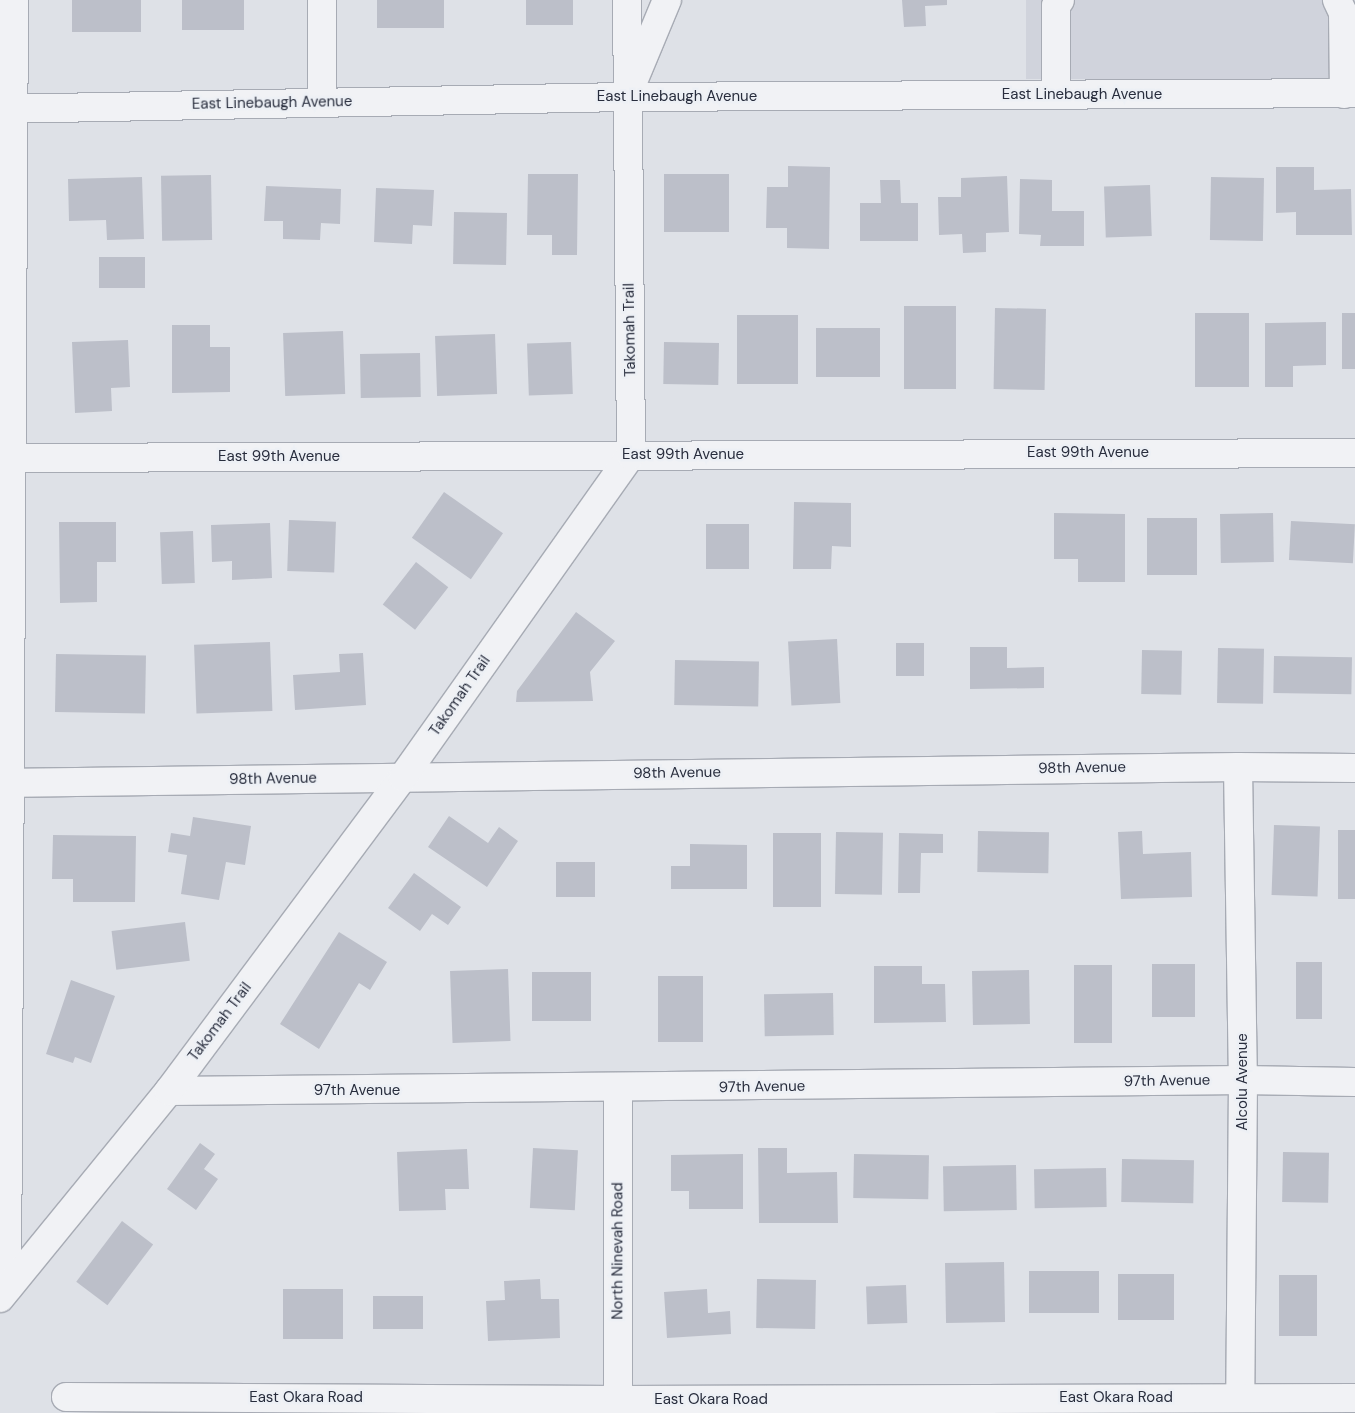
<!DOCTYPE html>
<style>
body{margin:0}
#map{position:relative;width:1355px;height:1413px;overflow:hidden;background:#dee1e7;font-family:"DM Sans",sans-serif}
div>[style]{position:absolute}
.built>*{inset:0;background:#d0d3dc;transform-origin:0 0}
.building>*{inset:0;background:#bcbfc9;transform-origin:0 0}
.roads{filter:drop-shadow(1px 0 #a7abb4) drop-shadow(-1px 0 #a7abb4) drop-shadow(0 1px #a7abb4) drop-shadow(0 -1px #a7abb4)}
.minor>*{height:28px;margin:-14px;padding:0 14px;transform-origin:14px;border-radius:14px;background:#f1f2f5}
span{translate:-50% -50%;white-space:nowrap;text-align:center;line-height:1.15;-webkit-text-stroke:5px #edf0f5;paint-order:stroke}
.street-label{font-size:15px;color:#282d3d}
</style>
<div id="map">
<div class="built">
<div style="left:1026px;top:0;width:329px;height:79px"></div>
</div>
<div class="building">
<div style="left:72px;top:0;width:69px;height:32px"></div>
<div style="left:182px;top:0;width:62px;height:30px"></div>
<div style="left:377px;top:0;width:67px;height:28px"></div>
<div style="left:526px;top:0;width:47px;height:25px"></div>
<div style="clip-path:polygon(902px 0,947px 0,947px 5px,925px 6px,926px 26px,904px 27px)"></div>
<div style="clip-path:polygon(788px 166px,830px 167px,829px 249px,787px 248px,787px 228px,766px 228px,767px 187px,788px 187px)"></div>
<div style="clip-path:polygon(1276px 167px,1314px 167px,1314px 190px,1351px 189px,1352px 235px,1296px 235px,1296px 212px,1276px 213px)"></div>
<div style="clip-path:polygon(528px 174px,578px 174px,577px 255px,552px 255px,552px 235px,527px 235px)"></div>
<div style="left:664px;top:174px;width:65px;height:58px"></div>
<div style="left:211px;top:175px;width:65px;height:50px;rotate:89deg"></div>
<div style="clip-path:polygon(1007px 176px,1009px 232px,986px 233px,986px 252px,963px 253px,962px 234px,939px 235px,938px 197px,961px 197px,961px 178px)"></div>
<div style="clip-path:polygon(142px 177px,144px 239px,107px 240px,106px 220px,69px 221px,68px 179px)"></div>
<div style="left:1211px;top:177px;width:53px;height:63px;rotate:1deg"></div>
<div style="clip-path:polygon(1020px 179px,1052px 180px,1052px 211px,1084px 211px,1084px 246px,1040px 246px,1041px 235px,1019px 234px)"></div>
<div style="clip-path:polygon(880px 180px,900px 180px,901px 203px,918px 203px,918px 241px,860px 241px,860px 203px,881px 203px)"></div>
<div style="left:1150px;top:185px;width:51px;height:46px;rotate:88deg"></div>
<div style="clip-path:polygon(266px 186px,341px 189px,340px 224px,321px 223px,320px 240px,283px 239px,283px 221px,264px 221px)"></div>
<div style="clip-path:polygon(376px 188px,434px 190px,432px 226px,413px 225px,412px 244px,374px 242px)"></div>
<div style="left:454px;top:212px;width:53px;height:52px;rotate:1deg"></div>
<div style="left:99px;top:257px;width:46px;height:31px"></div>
<div style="left:904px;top:306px;width:52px;height:83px"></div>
<div style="left:995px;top:308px;width:51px;height:81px;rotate:1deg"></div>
<div style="left:1195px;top:313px;width:54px;height:74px"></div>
<div style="left:1342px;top:313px;width:13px;height:56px"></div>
<div style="left:737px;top:315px;width:61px;height:69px"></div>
<div style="clip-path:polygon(1326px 322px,1326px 365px,1293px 366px,1293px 387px,1265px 387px,1265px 323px)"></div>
<div style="clip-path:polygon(172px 325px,210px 325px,210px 347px,230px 347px,230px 392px,172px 393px)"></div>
<div style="left:816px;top:328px;width:64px;height:49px"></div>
<div style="left:343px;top:331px;width:63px;height:60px;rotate:88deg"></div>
<div style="left:495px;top:334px;width:60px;height:60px;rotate:88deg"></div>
<div style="clip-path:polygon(128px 340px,130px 387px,111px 388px,112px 411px,75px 413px,72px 342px)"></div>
<div style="left:571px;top:342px;width:52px;height:44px;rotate:88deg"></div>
<div style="left:664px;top:342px;width:55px;height:42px;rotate:1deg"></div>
<div style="left:420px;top:353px;width:44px;height:60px;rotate:89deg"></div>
<div style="left:444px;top:492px;width:72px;height:56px;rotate:35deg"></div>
<div style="clip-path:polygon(794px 502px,851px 503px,851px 547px,832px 546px,831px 569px,793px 569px)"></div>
<div style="clip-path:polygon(1054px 513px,1125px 514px,1125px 582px,1078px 582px,1078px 559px,1054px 559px)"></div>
<div style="left:1273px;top:513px;width:49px;height:53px;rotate:89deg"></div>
<div style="left:1147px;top:518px;width:50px;height:57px"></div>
<div style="left:289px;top:520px;width:47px;height:51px;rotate:2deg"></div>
<div style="left:1291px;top:521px;width:64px;height:39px;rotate:3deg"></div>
<div style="clip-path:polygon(59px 522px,116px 522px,116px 562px,97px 562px,97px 602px,60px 603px)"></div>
<div style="clip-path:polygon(270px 523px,272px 578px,232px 580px,232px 561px,212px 562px,211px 525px)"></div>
<div style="left:749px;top:524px;width:45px;height:43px;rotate:90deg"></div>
<div style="left:193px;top:531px;width:52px;height:33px;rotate:88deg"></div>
<div style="left:416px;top:562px;width:41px;height:54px;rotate:38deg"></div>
<div style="clip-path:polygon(576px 612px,615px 641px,590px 672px,593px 701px,516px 702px,517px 691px)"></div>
<div style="left:837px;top:639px;width:64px;height:49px;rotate:87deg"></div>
<div style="left:270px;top:642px;width:69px;height:76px;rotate:88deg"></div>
<div style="left:896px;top:643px;width:28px;height:33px"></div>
<div style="clip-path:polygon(970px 647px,1007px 647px,1007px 668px,1044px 667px,1044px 688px,970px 689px)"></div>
<div style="left:1218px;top:648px;width:46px;height:55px;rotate:1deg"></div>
<div style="left:1142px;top:650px;width:40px;height:44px;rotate:1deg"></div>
<div style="clip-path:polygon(363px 653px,366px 705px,295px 710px,293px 675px,340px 672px,339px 654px)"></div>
<div style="left:56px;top:654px;width:90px;height:58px;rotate:1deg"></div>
<div style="left:1274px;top:656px;width:78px;height:37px;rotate:1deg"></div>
<div style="left:675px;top:660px;width:84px;height:45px;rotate:1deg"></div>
<div style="clip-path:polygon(449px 816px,488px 843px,499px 827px,518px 841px,487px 887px,428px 847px)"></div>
<div style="clip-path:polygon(193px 817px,251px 826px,245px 865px,226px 862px,219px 900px,181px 894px,187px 855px,168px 852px,171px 833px,190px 836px)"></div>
<div style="left:1274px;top:825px;width:46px;height:70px;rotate:2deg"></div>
<div style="left:1338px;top:830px;width:17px;height:69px"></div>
<div style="left:978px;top:831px;width:71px;height:41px;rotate:1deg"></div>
<div style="clip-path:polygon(1142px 831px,1143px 854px,1191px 852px,1192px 897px,1121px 899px,1118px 832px)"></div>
<div style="left:836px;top:832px;width:47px;height:62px;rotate:1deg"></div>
<div style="left:773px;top:833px;width:48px;height:74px"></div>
<div style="clip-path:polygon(899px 833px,943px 834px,943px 853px,921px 853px,920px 893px,898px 893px)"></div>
<div style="clip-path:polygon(53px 835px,136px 836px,135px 902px,73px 902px,73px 879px,52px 879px)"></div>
<div style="clip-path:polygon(690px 844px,747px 845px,747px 889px,671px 889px,671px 866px,690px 866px)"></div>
<div style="left:595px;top:862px;width:35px;height:39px;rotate:90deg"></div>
<div style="clip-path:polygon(414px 873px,461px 907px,448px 925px,432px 914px,420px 931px,388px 908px)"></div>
<div style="left:185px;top:922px;width:39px;height:74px;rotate:83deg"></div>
<div style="clip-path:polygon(339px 932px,387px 962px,370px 990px,359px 983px,319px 1049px,280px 1024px)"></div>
<div style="left:1296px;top:962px;width:26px;height:57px"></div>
<div style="left:1195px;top:964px;width:53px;height:43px;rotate:90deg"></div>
<div style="left:1074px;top:965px;width:38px;height:78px"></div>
<div style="clip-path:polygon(874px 966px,922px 966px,922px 984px,945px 984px,946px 1022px,874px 1023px)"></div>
<div style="left:508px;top:969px;width:72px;height:58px;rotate:88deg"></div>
<div style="left:1029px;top:970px;width:54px;height:57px;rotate:89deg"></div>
<div style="left:591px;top:972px;width:49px;height:59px;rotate:90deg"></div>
<div style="left:658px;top:976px;width:45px;height:66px"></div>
<div style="clip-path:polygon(71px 980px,115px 996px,91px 1063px,75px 1057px,73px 1063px,46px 1054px)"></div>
<div style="left:833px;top:993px;width:42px;height:69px;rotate:89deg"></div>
<div style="clip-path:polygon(200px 1143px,215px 1154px,204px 1169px,218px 1179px,196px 1210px,167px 1189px)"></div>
<div style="left:533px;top:1148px;width:45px;height:60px;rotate:3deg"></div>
<div style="clip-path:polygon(758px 1148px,787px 1148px,787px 1173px,837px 1172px,838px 1223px,759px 1223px)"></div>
<div style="clip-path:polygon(467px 1149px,469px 1189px,445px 1189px,446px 1210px,399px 1211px,397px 1152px)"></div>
<div style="left:1283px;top:1152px;width:46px;height:50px;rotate:1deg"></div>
<div style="clip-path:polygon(743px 1154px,743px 1209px,689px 1209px,689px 1191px,671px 1191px,671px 1155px)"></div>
<div style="left:854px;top:1154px;width:75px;height:44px;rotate:1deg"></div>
<div style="left:1122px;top:1159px;width:72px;height:43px;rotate:1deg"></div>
<div style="left:1016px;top:1165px;width:45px;height:73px;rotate:89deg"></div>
<div style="left:1106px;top:1168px;width:39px;height:72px;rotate:89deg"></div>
<div style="left:122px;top:1221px;width:39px;height:76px;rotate:37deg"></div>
<div style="left:1004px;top:1262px;width:60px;height:59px;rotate:89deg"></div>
<div style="left:1099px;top:1271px;width:42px;height:70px;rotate:90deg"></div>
<div style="left:1174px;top:1274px;width:46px;height:56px;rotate:90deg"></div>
<div style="left:1279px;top:1275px;width:38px;height:61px"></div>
<div style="clip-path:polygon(540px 1279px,541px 1299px,559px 1299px,560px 1338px,488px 1341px,486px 1301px,505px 1300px,504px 1281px)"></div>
<div style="left:757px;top:1279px;width:59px;height:49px;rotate:1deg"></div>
<div style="left:906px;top:1285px;width:38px;height:40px;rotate:88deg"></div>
<div style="left:283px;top:1289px;width:60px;height:50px"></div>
<div style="clip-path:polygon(707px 1289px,708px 1313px,730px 1311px,731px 1334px,667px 1338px,664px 1292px)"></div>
<div style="left:373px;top:1296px;width:50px;height:33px"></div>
</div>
<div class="roads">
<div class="minor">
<div style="left:1337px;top:0;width:14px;rotate:65deg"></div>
<div style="left:1343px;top:13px;width:81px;rotate:89.3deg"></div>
<div style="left:632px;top:84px;width:91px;rotate:-67.4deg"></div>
<div style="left:1056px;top:95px;width:89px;rotate:-90deg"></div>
<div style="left:1056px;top:6px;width:7px;rotate:-56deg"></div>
<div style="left:322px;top:102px;width:102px;rotate:-90deg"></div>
<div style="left:0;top:109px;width:627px;rotate:-1.1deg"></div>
<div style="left:627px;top:97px;width:728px;rotate:-0.31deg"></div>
<div style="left:12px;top:458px;width:1343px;rotate:-0.21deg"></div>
<div style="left:1238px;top:767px;width:313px;rotate:89.1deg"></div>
<div style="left:1243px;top:1080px;width:318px;rotate:90.5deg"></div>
<div style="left:0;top:783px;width:1238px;rotate:-0.74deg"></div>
<div style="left:1238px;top:767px;width:117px;rotate:0.5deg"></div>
<div style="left:618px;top:1089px;width:324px;rotate:90deg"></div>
<div style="left:169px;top:1091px;width:1074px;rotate:-0.59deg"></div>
<div style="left:1243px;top:1080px;width:112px;rotate:1deg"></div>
<div style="left:7px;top:1288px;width:1288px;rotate:-89.69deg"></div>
<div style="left:0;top:1298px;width:267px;rotate:-50.8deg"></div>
<div style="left:169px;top:1091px;width:392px;rotate:-53.3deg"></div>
<div style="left:403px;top:777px;width:395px;rotate:-54.7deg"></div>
<div style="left:631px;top:455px;width:455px;rotate:-90.5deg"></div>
<div style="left:66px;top:1397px;width:553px;rotate:0.31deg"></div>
<div style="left:619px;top:1400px;width:736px;rotate:-0.16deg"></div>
</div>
</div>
<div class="street-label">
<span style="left:1082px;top:95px">East Linebaugh Avenue</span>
<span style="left:677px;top:97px">East Linebaugh Avenue</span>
<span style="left:272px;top:103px;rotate:-1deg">East Linebaugh Avenue</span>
<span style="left:630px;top:330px;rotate:-91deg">Takomah Trail</span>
<span style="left:1088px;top:453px">East 99th Avenue</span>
<span style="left:683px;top:455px">East 99th Avenue</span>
<span style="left:279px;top:457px">East 99th Avenue</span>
<span style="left:460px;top:696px;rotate:-55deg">Takomah Trail</span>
<span style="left:1082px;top:768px;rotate:-1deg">98th Avenue</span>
<span style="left:677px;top:773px;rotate:-1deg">98th Avenue</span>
<span style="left:273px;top:779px;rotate:-1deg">98th Avenue</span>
<span style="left:220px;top:1022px;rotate:-53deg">Takomah Trail</span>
<span style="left:1167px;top:1081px;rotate:-1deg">97th Avenue</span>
<span style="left:1243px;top:1082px;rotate:-90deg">Alcolu Avenue</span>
<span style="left:762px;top:1087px;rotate:-1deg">97th Avenue</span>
<span style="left:357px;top:1091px">97th Avenue</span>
<span style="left:618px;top:1251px;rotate:-90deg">North Ninevah Road</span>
<span style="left:306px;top:1398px">East Okara Road</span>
<span style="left:1116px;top:1398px">East Okara Road</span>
<span style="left:711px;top:1400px">East Okara Road</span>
</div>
</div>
